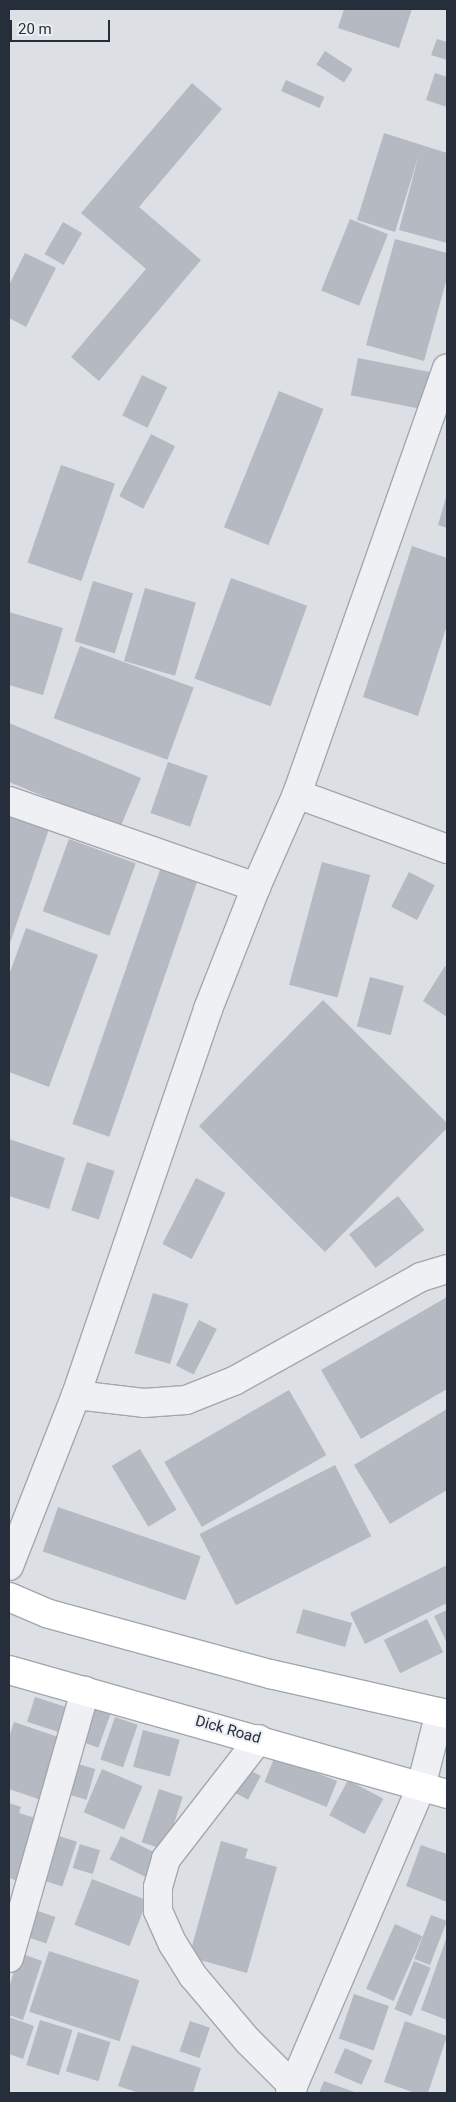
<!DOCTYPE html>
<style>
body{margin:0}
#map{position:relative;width:456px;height:2102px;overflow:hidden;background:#dce0e5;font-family:Roboto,sans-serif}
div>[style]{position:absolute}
.building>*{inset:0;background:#b4b9c2;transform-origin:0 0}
.roads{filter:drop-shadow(1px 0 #a2a7af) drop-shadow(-1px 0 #a2a7af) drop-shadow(0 1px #a2a7af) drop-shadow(0 -1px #a2a7af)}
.street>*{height:28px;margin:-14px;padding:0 14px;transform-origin:14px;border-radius:14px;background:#eef0f4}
.secondary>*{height:28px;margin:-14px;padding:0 14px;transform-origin:14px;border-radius:14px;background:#fff}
span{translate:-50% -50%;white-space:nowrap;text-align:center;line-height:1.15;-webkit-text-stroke:4px #ebeff3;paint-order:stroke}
.street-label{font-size:15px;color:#272e3b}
.frame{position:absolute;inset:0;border:10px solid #272e3b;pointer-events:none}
.scale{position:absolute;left:10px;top:20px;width:100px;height:22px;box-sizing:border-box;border:2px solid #272e3b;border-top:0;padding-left:6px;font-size:15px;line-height:18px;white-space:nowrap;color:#272e3b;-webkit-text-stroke:4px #ebeff3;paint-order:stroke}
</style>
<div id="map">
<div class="building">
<div style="clip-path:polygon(344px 9px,412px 9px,399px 48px,338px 28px)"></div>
<div style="clip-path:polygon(437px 39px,447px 42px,447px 60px,431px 55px)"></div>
<div style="left:325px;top:51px;width:33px;height:16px;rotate:33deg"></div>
<div style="clip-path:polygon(435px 73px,447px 77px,447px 107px,426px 100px)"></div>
<div style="left:286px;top:80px;width:42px;height:12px;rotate:24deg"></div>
<div style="clip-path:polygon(192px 83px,222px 109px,139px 207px,201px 260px,99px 381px,71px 357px,146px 269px,81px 213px)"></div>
<div style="clip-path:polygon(384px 133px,447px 153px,447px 243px,399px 230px,419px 154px,395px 232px,357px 220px)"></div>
<div style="left:350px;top:219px;width:41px;height:77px;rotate:22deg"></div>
<div style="left:63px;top:222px;width:22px;height:37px;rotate:30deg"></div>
<div style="clip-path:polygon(395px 239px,447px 253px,447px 278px,424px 361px,366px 345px)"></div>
<div style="clip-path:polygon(25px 253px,56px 268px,26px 327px,9px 318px,9px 285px)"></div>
<div style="left:358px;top:358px;width:77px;height:38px;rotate:11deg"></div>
<div style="left:142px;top:375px;width:28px;height:45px;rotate:26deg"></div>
<div style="left:279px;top:391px;width:48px;height:147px;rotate:22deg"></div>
<div style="left:151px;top:434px;width:27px;height:70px;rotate:27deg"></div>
<div style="left:61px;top:465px;width:57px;height:103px;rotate:19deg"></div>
<div style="clip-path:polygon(447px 494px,447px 528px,438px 525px)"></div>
<div style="clip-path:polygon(412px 546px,447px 558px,447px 625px,418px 716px,363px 697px)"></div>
<div style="left:231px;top:578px;width:81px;height:107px;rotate:20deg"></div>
<div style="left:93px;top:581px;width:42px;height:63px;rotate:17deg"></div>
<div style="left:145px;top:588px;width:53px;height:76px;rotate:16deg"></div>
<div style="clip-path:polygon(9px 612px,63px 628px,43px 695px,9px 685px)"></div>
<div style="left:80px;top:646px;width:121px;height:77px;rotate:20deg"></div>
<div style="clip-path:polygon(9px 723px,141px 778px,120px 828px,9px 782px)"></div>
<div style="left:168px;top:762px;width:42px;height:54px;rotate:19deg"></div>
<div style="clip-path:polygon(9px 815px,51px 823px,9px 946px)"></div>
<div style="left:69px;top:839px;width:71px;height:77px;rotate:20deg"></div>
<div style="left:322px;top:862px;width:50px;height:127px;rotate:15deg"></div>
<div style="left:162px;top:864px;width:39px;height:275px;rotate:19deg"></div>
<div style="left:409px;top:872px;width:29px;height:39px;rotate:27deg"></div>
<div style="clip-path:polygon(26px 928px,98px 955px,49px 1087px,9px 1072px,9px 975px)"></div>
<div style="clip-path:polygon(445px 966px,447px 968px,447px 1017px,423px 1001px)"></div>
<div style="left:370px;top:977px;width:35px;height:51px;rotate:15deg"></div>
<div style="clip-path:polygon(323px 1000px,447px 1123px,447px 1128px,325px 1252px,199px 1126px)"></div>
<div style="clip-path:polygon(9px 1139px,65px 1158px,49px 1209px,9px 1196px)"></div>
<div style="left:87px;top:1162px;width:29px;height:51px;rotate:18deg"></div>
<div style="left:196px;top:1178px;width:33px;height:74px;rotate:27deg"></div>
<div style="left:398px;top:1196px;width:43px;height:62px;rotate:52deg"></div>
<div style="left:153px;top:1293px;width:37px;height:63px;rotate:17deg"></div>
<div style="clip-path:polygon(447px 1297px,447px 1389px,361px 1439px,321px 1370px)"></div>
<div style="left:199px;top:1320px;width:20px;height:51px;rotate:27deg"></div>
<div style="left:289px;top:1390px;width:75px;height:144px;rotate:60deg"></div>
<div style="clip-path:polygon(447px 1409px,447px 1490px,390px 1524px,354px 1465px)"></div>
<div style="left:140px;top:1449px;width:71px;height:33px;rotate:59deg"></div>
<div style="left:335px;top:1465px;width:80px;height:152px;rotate:63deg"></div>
<div style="left:58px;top:1507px;width:151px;height:47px;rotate:19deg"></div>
<div style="clip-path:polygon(447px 1565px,447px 1603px,365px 1644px,350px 1613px)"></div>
<div style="left:303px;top:1609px;width:51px;height:25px;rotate:16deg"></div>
<div style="clip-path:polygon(447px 1610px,447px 1643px,434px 1616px)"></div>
<div style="left:427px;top:1619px;width:37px;height:48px;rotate:64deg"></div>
<div style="left:35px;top:1697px;width:35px;height:26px;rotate:18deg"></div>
<div style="left:89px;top:1706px;width:23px;height:36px;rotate:20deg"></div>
<div style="left:115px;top:1717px;width:24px;height:45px;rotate:19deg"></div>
<div style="clip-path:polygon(14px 1722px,61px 1738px,41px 1800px,9px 1789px,9px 1737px)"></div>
<div style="left:143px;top:1730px;width:38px;height:38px;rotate:15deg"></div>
<div style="left:275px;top:1756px;width:67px;height:28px;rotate:22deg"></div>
<div style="left:78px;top:1764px;width:18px;height:32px;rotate:16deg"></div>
<div style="left:244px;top:1767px;width:19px;height:27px;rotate:28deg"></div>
<div style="left:102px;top:1769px;width:44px;height:47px;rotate:23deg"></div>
<div style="left:348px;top:1780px;width:40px;height:40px;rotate:28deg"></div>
<div style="left:159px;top:1789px;width:25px;height:56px;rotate:18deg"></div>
<div style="clip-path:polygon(9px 1803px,21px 1807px,19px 1813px,38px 1819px,18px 1881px,9px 1878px)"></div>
<div style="left:56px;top:1835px;width:22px;height:47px;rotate:18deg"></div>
<div style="left:121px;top:1836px;width:48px;height:26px;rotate:26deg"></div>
<div style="clip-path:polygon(221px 1841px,248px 1849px,245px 1858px,277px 1867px,247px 1973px,189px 1957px)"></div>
<div style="left:80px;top:1844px;width:21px;height:25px;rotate:17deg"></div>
<div style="clip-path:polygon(421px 1845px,447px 1854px,447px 1902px,406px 1886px)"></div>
<div style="left:92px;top:1879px;width:59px;height:49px;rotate:21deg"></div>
<div style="left:29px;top:1908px;width:28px;height:28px;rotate:19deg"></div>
<div style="left:431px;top:1915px;width:17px;height:47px;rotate:21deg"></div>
<div style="left:395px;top:1924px;width:30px;height:71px;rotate:24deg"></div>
<div style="clip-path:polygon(447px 1936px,447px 2020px,421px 2010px)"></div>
<div style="left:49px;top:1951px;width:95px;height:64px;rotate:18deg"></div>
<div style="clip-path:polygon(20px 1953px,42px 1961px,23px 2020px,9px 2015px,9px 1987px)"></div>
<div style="left:414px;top:1961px;width:18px;height:52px;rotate:22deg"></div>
<div style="left:354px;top:1994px;width:37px;height:47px;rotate:19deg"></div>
<div style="clip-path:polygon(9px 2017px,34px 2026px,23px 2059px,9px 2054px)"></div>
<div style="left:40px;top:2020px;width:34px;height:47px;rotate:17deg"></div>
<div style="left:190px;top:2021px;width:21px;height:32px;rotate:19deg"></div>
<div style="clip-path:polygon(405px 2021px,447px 2036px,428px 2093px,415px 2093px,384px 2082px)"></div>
<div style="left:78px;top:2032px;width:34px;height:41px;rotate:17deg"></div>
<div style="clip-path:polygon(132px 2045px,201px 2068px,193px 2093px,139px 2093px,118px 2086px)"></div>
<div style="left:345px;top:2048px;width:30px;height:27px;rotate:24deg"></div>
<div style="clip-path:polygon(324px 2081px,357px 2093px,319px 2093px)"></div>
</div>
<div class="roads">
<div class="street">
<div style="left:297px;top:794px;width:160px;rotate:20.1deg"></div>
<div style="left:9px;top:801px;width:262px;rotate:19.2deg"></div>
<div style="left:76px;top:1395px;width:68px;rotate:6.7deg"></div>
<div style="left:144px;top:1403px;width:42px;rotate:-4.1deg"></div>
<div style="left:186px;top:1400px;width:52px;rotate:-21.6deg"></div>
<div style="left:234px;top:1381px;width:214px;rotate:-29.1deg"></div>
<div style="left:421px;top:1277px;width:27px;rotate:-17deg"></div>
<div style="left:9px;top:1566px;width:184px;rotate:-68.6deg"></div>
<div style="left:76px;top:1395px;width:408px;rotate:-71.1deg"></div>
<div style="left:208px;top:1009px;width:131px;rotate:-68.5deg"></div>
<div style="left:256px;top:887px;width:102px;rotate:-66.2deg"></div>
<div style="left:297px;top:794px;width:451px;rotate:-70.6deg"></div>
<div style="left:259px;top:1739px;width:152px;rotate:127.8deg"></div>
<div style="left:166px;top:1859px;width:29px;rotate:106deg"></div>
<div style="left:158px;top:1887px;width:24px;rotate:90deg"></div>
<div style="left:158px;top:1911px;width:36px;rotate:66deg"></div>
<div style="left:173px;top:1944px;width:38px;rotate:58deg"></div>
<div style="left:193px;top:1976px;width:85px;rotate:49.8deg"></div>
<div style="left:248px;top:2041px;width:64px;rotate:45deg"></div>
<div style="left:9px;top:1958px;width:278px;rotate:-74.1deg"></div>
<div style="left:290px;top:2093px;width:333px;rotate:-66.8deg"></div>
<div style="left:421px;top:1787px;width:77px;rotate:-75.8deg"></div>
</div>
<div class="secondary">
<div style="left:9px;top:1597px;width:43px;rotate:23deg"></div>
<div style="left:49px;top:1614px;width:229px;rotate:15.2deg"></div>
<div style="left:270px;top:1674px;width:181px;rotate:12.7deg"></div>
<div style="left:9px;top:1670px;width:455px;rotate:15.8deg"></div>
</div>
</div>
<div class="street-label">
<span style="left:228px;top:1730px;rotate:16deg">Dick Road</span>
</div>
<div class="frame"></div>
<div class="scale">20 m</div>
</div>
